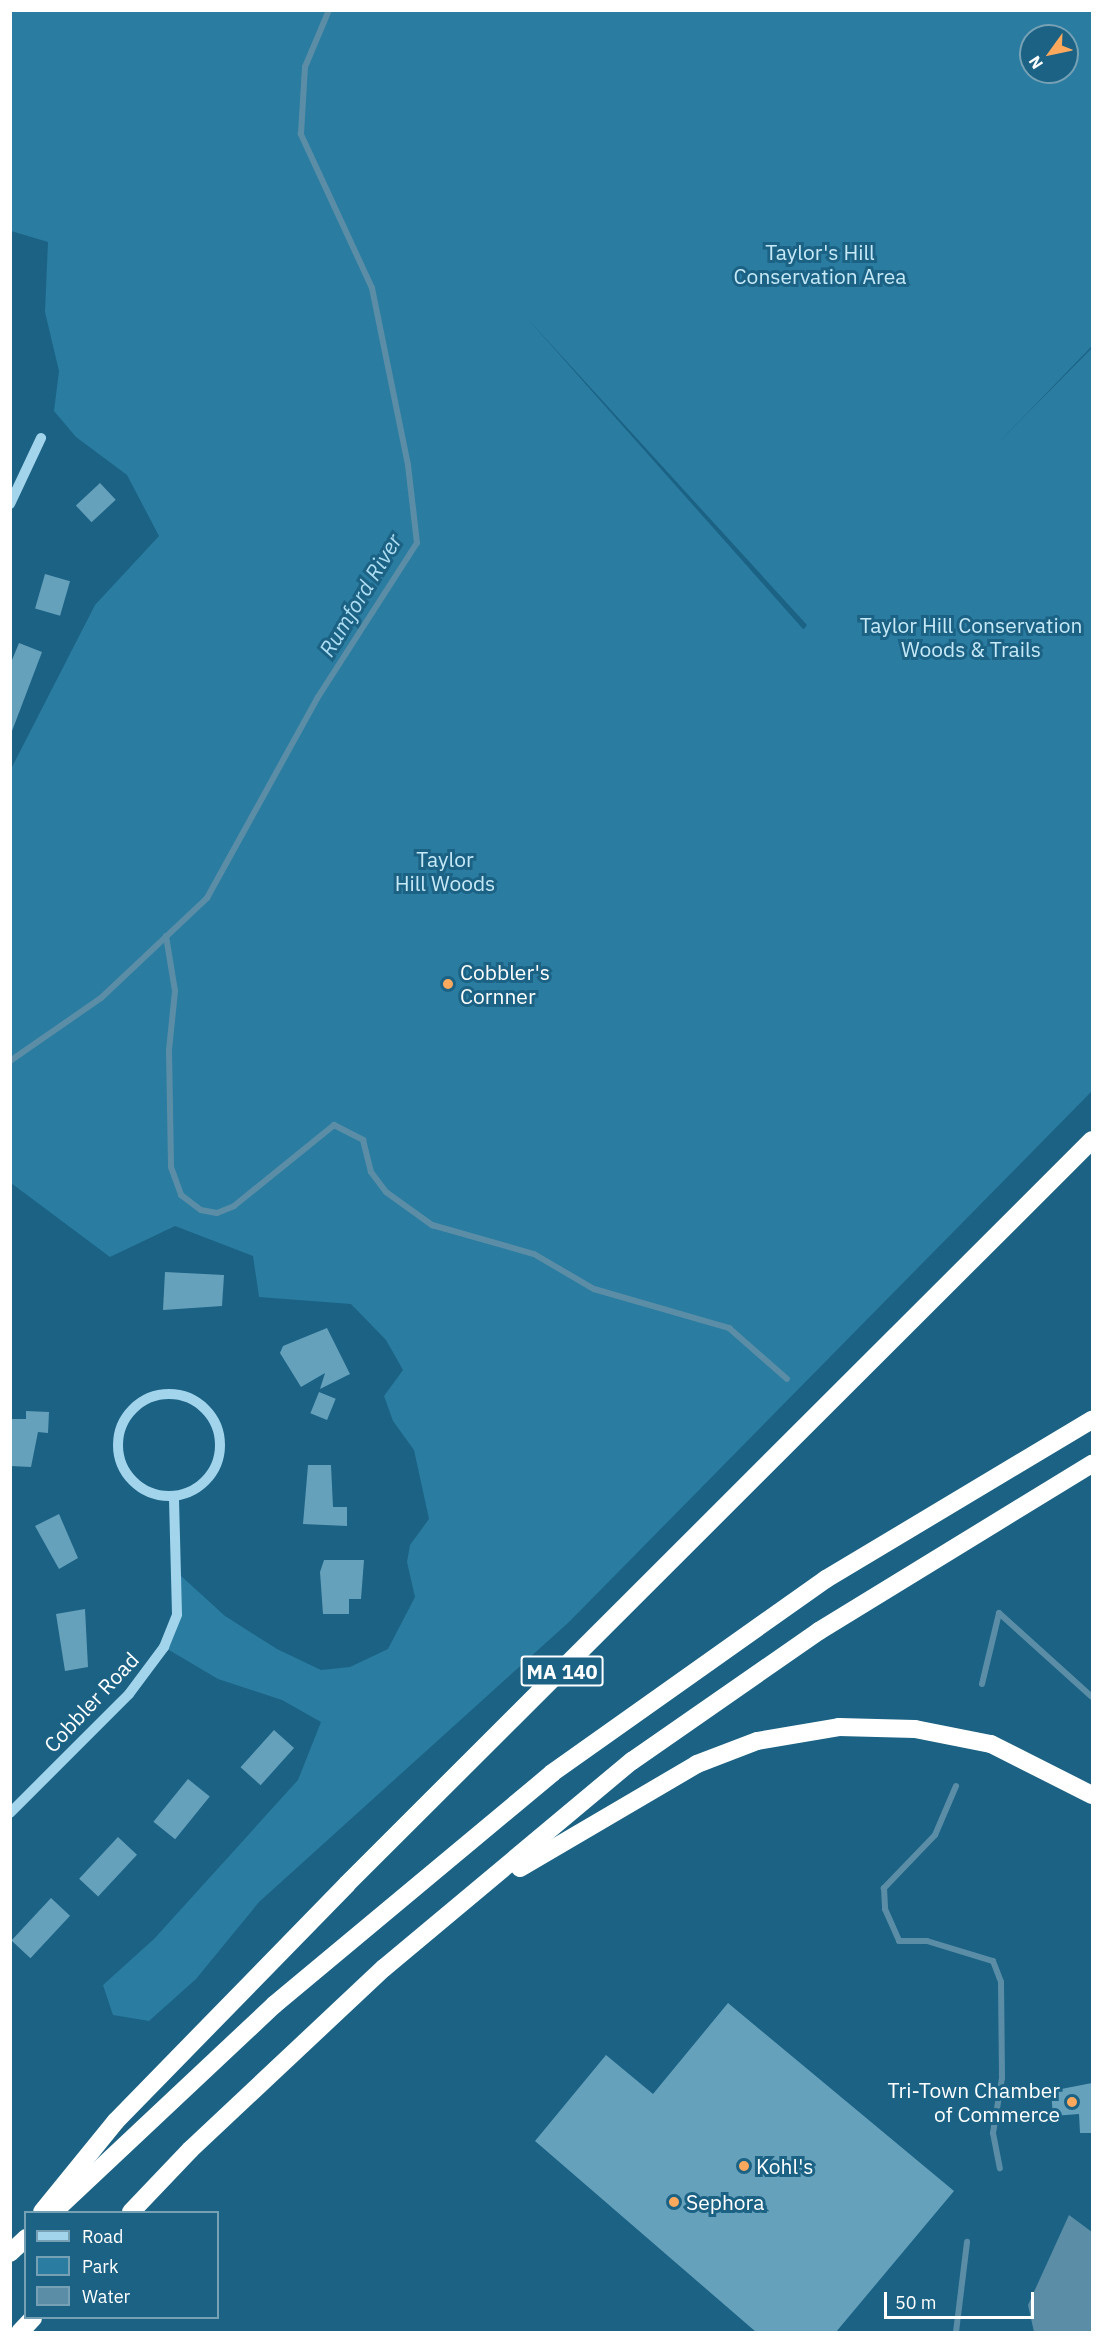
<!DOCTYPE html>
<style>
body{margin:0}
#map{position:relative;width:1103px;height:2343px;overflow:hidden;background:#1b6284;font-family:"IBM Plex Sans",sans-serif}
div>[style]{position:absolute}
.green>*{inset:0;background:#2a7ca1}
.water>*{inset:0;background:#5b8ea6}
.stream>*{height:6px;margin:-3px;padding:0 3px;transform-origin:3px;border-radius:3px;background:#5b8ea6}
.building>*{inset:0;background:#66a1bc;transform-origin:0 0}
.minor>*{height:10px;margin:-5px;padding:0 5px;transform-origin:5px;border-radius:5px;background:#a2d4eb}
.minor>.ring{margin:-5px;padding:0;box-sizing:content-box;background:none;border:10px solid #a2d4eb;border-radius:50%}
.highway>*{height:18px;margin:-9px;padding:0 9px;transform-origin:9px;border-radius:9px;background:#fff}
.dots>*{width:16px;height:16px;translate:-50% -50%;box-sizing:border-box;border:3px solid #1b6284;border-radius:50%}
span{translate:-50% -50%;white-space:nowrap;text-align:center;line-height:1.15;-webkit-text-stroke:6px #1b6284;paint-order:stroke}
.shield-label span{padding:2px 4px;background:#1b6284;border:2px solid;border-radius:4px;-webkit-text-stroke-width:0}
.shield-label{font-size:20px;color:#fff;font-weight:700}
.park-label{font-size:21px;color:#c6e9f8}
.poi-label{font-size:21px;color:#fff}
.left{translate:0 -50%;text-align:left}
.right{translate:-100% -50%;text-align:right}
.street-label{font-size:21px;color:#fff}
.water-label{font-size:22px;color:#adddf2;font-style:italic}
.frame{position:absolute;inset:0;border:12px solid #fff;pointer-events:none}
.legend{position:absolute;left:24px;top:2211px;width:195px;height:108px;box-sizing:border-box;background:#1b6284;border:2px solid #76a1b5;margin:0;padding:8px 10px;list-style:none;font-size:18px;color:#fff}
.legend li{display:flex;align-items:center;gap:12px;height:30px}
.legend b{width:30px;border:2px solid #76a1b5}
.north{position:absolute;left:1019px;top:24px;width:60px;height:60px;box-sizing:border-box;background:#1b6284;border:2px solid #76a1b5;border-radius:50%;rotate:237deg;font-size:16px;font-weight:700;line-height:24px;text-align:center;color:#fff}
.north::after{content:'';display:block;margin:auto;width:21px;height:27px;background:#fca95e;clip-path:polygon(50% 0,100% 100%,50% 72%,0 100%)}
.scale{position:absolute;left:884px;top:2292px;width:150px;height:27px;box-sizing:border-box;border:3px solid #fff;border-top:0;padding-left:8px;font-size:18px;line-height:21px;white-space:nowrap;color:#fff;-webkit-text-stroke:4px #1b6284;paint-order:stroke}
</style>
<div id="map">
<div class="green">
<div style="clip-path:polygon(evenodd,10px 11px,1092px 11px,1092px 346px,996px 445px,1092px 348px,1092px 1091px,569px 1622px,259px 1902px,196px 1979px,149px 2021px,113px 2015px,103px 1985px,154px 1939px,298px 1780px,321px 1722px,282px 1700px,218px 1679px,164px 1647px,177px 1614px,180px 1575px,225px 1616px,277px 1649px,321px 1670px,350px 1667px,388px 1649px,415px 1597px,407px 1562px,410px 1545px,429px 1519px,414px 1450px,393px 1421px,384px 1396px,403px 1370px,386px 1340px,351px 1304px,259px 1297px,253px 1256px,175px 1226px,110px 1257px,11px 1183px,11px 769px,95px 605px,159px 536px,127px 475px,76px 437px,54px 411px,59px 371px,45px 312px,48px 242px,11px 231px,10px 11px,1031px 36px,1067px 36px,1067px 72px,1031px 72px,1031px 36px,10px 11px,527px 318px,807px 625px,804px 629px,803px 629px,527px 318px)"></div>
</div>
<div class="water">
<div style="clip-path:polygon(1069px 2215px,1092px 2232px,1092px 2332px,1034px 2332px,1028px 2305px)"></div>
</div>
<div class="stream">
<div style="left:166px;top:936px;width:56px;rotate:80.7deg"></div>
<div style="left:175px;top:991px;width:59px;rotate:95.8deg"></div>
<div style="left:169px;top:1050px;width:117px;rotate:89deg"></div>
<div style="left:171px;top:1167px;width:30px;rotate:70deg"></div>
<div style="left:181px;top:1195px;width:25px;rotate:37deg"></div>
<div style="left:201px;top:1210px;width:16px;rotate:11deg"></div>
<div style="left:217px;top:1213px;width:18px;rotate:-22deg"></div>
<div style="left:234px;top:1206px;width:129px;rotate:-39deg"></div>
<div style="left:334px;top:1125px;width:33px;rotate:27deg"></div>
<div style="left:363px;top:1140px;width:33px;rotate:76deg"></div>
<div style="left:371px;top:1172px;width:25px;rotate:53deg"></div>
<div style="left:386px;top:1192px;width:57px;rotate:35.7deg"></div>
<div style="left:432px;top:1225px;width:106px;rotate:15.9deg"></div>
<div style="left:534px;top:1254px;width:69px;rotate:30.3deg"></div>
<div style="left:594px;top:1289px;width:141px;rotate:16.1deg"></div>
<div style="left:729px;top:1328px;width:77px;rotate:41.3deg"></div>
<div style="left:10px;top:1061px;width:111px;rotate:-34.7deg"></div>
<div style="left:101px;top:998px;width:146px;rotate:-43.3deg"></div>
<div style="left:207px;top:898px;width:230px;rotate:-61.1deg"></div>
<div style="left:318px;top:697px;width:183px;rotate:-57.3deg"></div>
<div style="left:417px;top:543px;width:79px;rotate:-96.6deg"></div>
<div style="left:408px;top:465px;width:181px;rotate:-101.5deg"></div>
<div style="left:372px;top:288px;width:170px;rotate:-114.8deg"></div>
<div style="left:301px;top:134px;width:67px;rotate:-86.6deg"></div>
<div style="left:305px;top:67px;width:62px;rotate:-67.2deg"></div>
<div style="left:982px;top:1684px;width:73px;rotate:-76.5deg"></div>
<div style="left:999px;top:1613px;width:125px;rotate:42.1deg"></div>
<div style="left:956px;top:1786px;width:53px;rotate:113.2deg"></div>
<div style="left:935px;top:1835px;width:74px;rotate:133.9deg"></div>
<div style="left:884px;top:1888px;width:21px;rotate:87deg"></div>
<div style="left:885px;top:1909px;width:35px;rotate:66deg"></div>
<div style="left:899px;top:1941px;width:28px"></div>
<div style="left:927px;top:1941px;width:69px;rotate:16.9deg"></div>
<div style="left:993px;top:1961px;width:22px;rotate:69deg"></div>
<div style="left:1001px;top:1982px;width:96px;rotate:89.4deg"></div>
<div style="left:1002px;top:2078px;width:56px;rotate:99.3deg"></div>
<div style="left:993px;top:2133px;width:36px;rotate:79deg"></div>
<div style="left:956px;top:2332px;width:91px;rotate:-83deg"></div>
</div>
<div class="building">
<div style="left:100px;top:483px;width:23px;height:33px;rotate:47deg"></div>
<div style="left:45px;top:574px;width:26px;height:36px;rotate:16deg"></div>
<div style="clip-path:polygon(19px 643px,42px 652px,12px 731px,10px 665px)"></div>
<div style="clip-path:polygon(165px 1272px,224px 1275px,222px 1306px,163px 1310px)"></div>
<div style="clip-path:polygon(327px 1328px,350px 1374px,320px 1389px,325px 1373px,301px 1387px,280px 1353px,283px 1346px)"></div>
<div style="left:319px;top:1392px;width:18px;height:23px;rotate:22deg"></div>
<div style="clip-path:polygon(26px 1411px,49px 1412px,48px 1433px,38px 1432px,31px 1467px,10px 1466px,10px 1419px,26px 1419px)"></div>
<div style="clip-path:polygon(308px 1465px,331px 1465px,333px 1507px,347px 1507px,347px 1526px,303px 1524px)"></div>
<div style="clip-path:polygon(59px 1514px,78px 1558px,59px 1569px,35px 1526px)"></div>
<div style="clip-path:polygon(324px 1560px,364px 1560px,361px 1599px,349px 1599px,349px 1614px,323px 1614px,320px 1572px)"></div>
<div style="clip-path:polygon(85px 1609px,88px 1667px,65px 1671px,56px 1614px)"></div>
<div style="left:274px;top:1730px;width:27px;height:50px;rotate:42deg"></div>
<div style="left:188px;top:1779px;width:28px;height:55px;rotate:39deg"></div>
<div style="left:118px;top:1837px;width:26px;height:57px;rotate:43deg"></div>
<div style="left:51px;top:1898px;width:26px;height:58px;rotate:43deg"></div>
<div style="clip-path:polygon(728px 2003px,954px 2191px,836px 2332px,756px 2332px,535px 2141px,606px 2055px,653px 2094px)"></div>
<div style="clip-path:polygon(1092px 2083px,1092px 2133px,1080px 2133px,1079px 2114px,1053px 2116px,1051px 2091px)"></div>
</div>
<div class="minor">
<div style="left:10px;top:504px;width:73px;rotate:-64.8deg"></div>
<div class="ring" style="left:118px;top:1394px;width:92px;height:92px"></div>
<div style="left:10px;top:1813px;width:168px;rotate:-45deg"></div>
<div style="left:129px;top:1694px;width:59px;rotate:-53.3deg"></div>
<div style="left:164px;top:1647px;width:35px;rotate:-68deg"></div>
<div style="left:177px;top:1614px;width:118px;rotate:-91.5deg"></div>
</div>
<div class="highway">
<div style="left:520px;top:1868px;width:205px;rotate:-30.4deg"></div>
<div style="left:697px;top:1764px;width:64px;rotate:-21deg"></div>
<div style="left:757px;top:1741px;width:83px;rotate:-9.7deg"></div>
<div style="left:839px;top:1727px;width:76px;rotate:1.5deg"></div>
<div style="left:915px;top:1729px;width:77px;rotate:11.2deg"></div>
<div style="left:991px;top:1744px;width:113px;rotate:26.8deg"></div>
<div style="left:59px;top:2207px;width:295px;rotate:-43.2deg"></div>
<div style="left:274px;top:2005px;width:362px;rotate:-39.8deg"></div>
<div style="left:552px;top:1773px;width:336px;rotate:-35.3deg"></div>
<div style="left:826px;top:1579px;width:310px;rotate:-30.9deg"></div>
<div style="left:42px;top:2212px;width:117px;rotate:-50.9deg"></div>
<div style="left:116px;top:2121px;width:331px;rotate:-45.7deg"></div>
<div style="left:347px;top:1884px;width:1053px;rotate:-44.96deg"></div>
<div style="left:131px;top:2212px;width:86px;rotate:-46.4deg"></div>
<div style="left:190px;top:2150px;width:266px;rotate:-43.2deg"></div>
<div style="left:384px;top:1968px;width:323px;rotate:-39.9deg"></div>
<div style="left:632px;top:1761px;width:228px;rotate:-34.8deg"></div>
<div style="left:819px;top:1631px;width:320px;rotate:-31.5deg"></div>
<div style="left:10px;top:2253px;width:22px;rotate:-43deg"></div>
<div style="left:20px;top:2332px;width:19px;rotate:-47deg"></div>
</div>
<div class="dots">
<div style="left:448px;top:984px;background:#fca95e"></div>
<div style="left:1072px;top:2102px;background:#fca95e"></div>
<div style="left:744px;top:2166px;background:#fca95e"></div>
<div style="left:674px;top:2202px;background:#fca95e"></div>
</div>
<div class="shield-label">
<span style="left:562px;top:1671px">MA 140</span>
</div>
<div class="park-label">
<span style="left:820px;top:264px">Taylor's Hill<br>Conservation Area</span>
<span style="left:971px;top:637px">Taylor Hill Conservation<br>Woods &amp; Trails</span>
<span style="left:445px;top:871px">Taylor<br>Hill Woods</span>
</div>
<div class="poi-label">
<span class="left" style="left:460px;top:984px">Cobbler's<br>Cornner</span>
<span class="right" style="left:1060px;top:2102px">Tri-Town Chamber<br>of Commerce</span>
<span class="left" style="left:756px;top:2166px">Kohl's</span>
<span class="left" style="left:686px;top:2202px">Sephora</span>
</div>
<div class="street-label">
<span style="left:91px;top:1702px;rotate:-47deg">Cobbler Road</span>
</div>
<div class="water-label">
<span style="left:360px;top:595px;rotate:-59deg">Rumford River</span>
</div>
<div class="frame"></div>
<ul class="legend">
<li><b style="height:8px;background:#a2d4eb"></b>Road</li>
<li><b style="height:16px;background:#2a7ca1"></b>Park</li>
<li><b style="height:16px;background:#5b8ea6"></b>Water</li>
</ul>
<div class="north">N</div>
<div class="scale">50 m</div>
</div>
